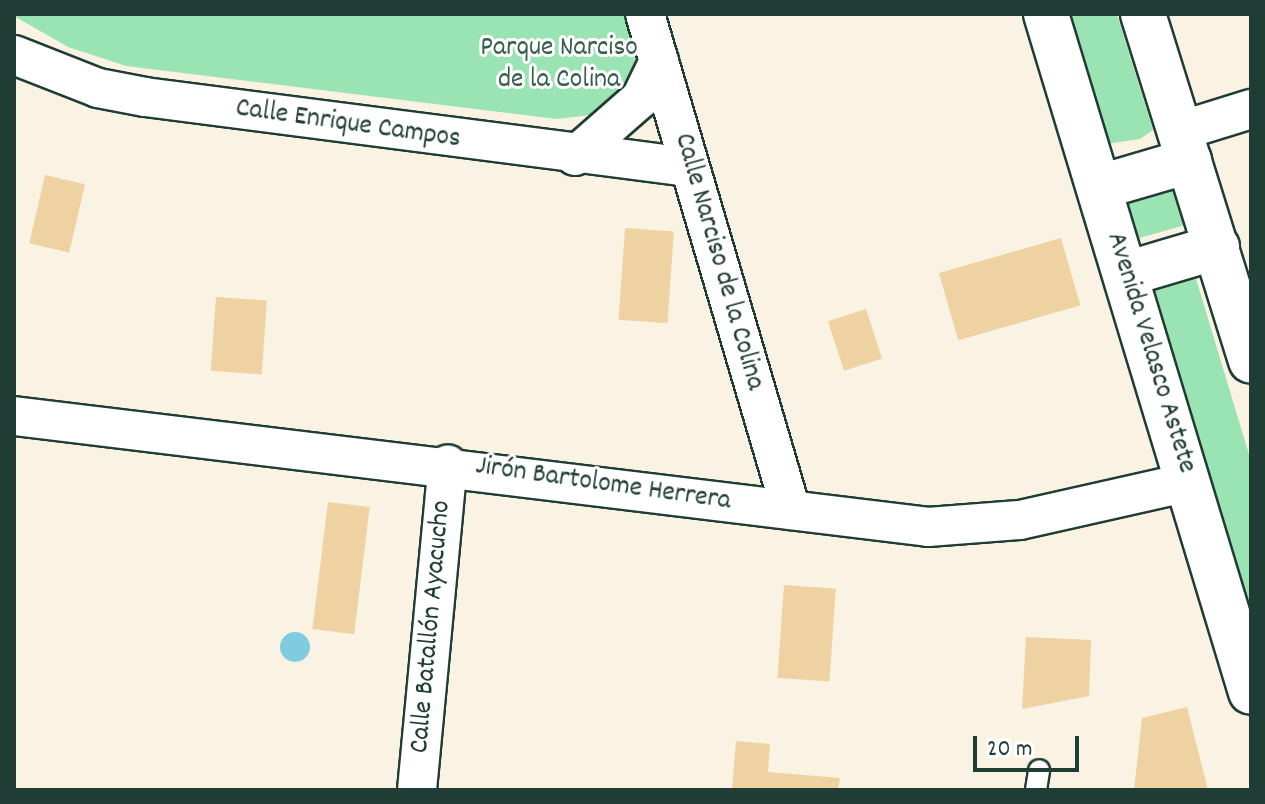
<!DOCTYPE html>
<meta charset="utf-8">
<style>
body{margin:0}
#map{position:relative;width:1265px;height:804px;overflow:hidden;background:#faf2e3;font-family:Dekko,sans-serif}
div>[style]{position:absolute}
.green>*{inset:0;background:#9ae4b3}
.water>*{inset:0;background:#80ccdf}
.round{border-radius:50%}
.building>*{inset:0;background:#eed2a2;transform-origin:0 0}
.roads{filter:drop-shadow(2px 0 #1f3d34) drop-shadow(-2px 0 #1f3d34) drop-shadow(0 2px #1f3d34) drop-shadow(0 -2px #1f3d34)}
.lane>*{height:20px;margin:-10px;padding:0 10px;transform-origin:10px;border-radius:10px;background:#fff}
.street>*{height:38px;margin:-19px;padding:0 19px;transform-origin:19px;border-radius:19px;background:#fff}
.secondary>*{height:44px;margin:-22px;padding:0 22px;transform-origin:22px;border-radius:22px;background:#fff}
span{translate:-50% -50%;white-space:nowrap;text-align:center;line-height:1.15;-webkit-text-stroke:6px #fff;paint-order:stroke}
.park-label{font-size:28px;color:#385e4d}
.street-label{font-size:28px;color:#1f3d34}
.frame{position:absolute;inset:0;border:16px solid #1f3d34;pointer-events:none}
.scale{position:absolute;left:973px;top:736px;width:106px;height:36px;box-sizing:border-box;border:4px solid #1f3d34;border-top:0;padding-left:10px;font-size:24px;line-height:28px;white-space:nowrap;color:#1f3d34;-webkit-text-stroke:6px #fff;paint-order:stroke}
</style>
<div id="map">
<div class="green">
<div style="clip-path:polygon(632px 14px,641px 43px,636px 66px,619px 93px,591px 115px,556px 119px,126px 66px,68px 47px,14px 16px)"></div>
<div style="clip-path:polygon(1065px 14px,1117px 14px,1153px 130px,1140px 139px,1106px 144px)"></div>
<div style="clip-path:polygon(1177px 184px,1187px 218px,1182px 226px,1132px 240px,1117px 200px)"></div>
<div style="clip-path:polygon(1194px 272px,1251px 461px,1251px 644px,1144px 287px)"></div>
</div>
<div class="water">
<div class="round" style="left:280px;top:632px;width:30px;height:30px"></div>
</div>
<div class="building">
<div style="left:45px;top:175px;width:41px;height:70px;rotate:13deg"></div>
<div style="left:625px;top:228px;width:49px;height:92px;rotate:4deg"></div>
<div style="left:1061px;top:238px;width:70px;height:127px;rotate:74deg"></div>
<div style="left:216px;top:297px;width:51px;height:74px;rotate:4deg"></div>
<div style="left:866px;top:309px;width:52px;height:40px;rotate:72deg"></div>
<div style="left:328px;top:502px;width:42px;height:128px;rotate:7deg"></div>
<div style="left:784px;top:585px;width:52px;height:93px;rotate:4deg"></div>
<div style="clip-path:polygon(1026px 637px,1091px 640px,1089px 696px,1022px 709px)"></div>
<div style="clip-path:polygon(1187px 707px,1208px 790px,1134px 790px,1142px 718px)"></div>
<div style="clip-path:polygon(736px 741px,770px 744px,768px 772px,840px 778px,838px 790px,732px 790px)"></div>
</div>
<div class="roads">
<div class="lane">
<div style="left:1036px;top:790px;width:20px;rotate:-81deg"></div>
</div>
<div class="street">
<div style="left:645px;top:14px;width:517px;rotate:73.6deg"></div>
<div style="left:14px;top:55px;width:90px;rotate:21.4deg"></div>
<div style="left:98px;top:88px;width:48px;rotate:10.8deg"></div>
<div style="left:145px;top:97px;width:547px;rotate:7.35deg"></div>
<div style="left:1180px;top:131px;width:74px;rotate:-17.2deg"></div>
<div style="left:575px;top:156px;width:88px;rotate:-41.3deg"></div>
<div style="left:641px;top:98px;width:41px;rotate:-64.1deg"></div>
<div style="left:14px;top:416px;width:921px;rotate:6.92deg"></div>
<div style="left:928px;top:527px;width:92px;rotate:-4.4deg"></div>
<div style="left:1020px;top:520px;width:172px;rotate:-12.7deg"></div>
<div style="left:417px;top:790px;width:327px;rotate:-84.6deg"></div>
</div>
<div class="secondary">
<div style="left:1046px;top:14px;width:708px;rotate:73.18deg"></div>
<div style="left:1143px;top:14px;width:363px;rotate:72.7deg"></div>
<div style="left:1100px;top:187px;width:93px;rotate:-16.3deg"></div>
<div style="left:1126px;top:274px;width:95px;rotate:-16.5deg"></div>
</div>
</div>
<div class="park-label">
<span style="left:559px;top:65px">Parque Narciso<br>de la Colina</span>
</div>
<div class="street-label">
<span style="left:348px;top:125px;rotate:8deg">Calle Enrique Campos</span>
<span style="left:718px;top:262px;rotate:74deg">Calle Narciso de la Colina</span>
<span style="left:1150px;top:353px;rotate:73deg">Avenida Velasco Astete</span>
<span style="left:603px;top:485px;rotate:8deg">Jirón Bartolome Herrera</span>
<span style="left:432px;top:627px;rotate:-85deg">Calle Batallón Ayacucho</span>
</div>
<div class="frame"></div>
<div class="scale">20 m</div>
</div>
